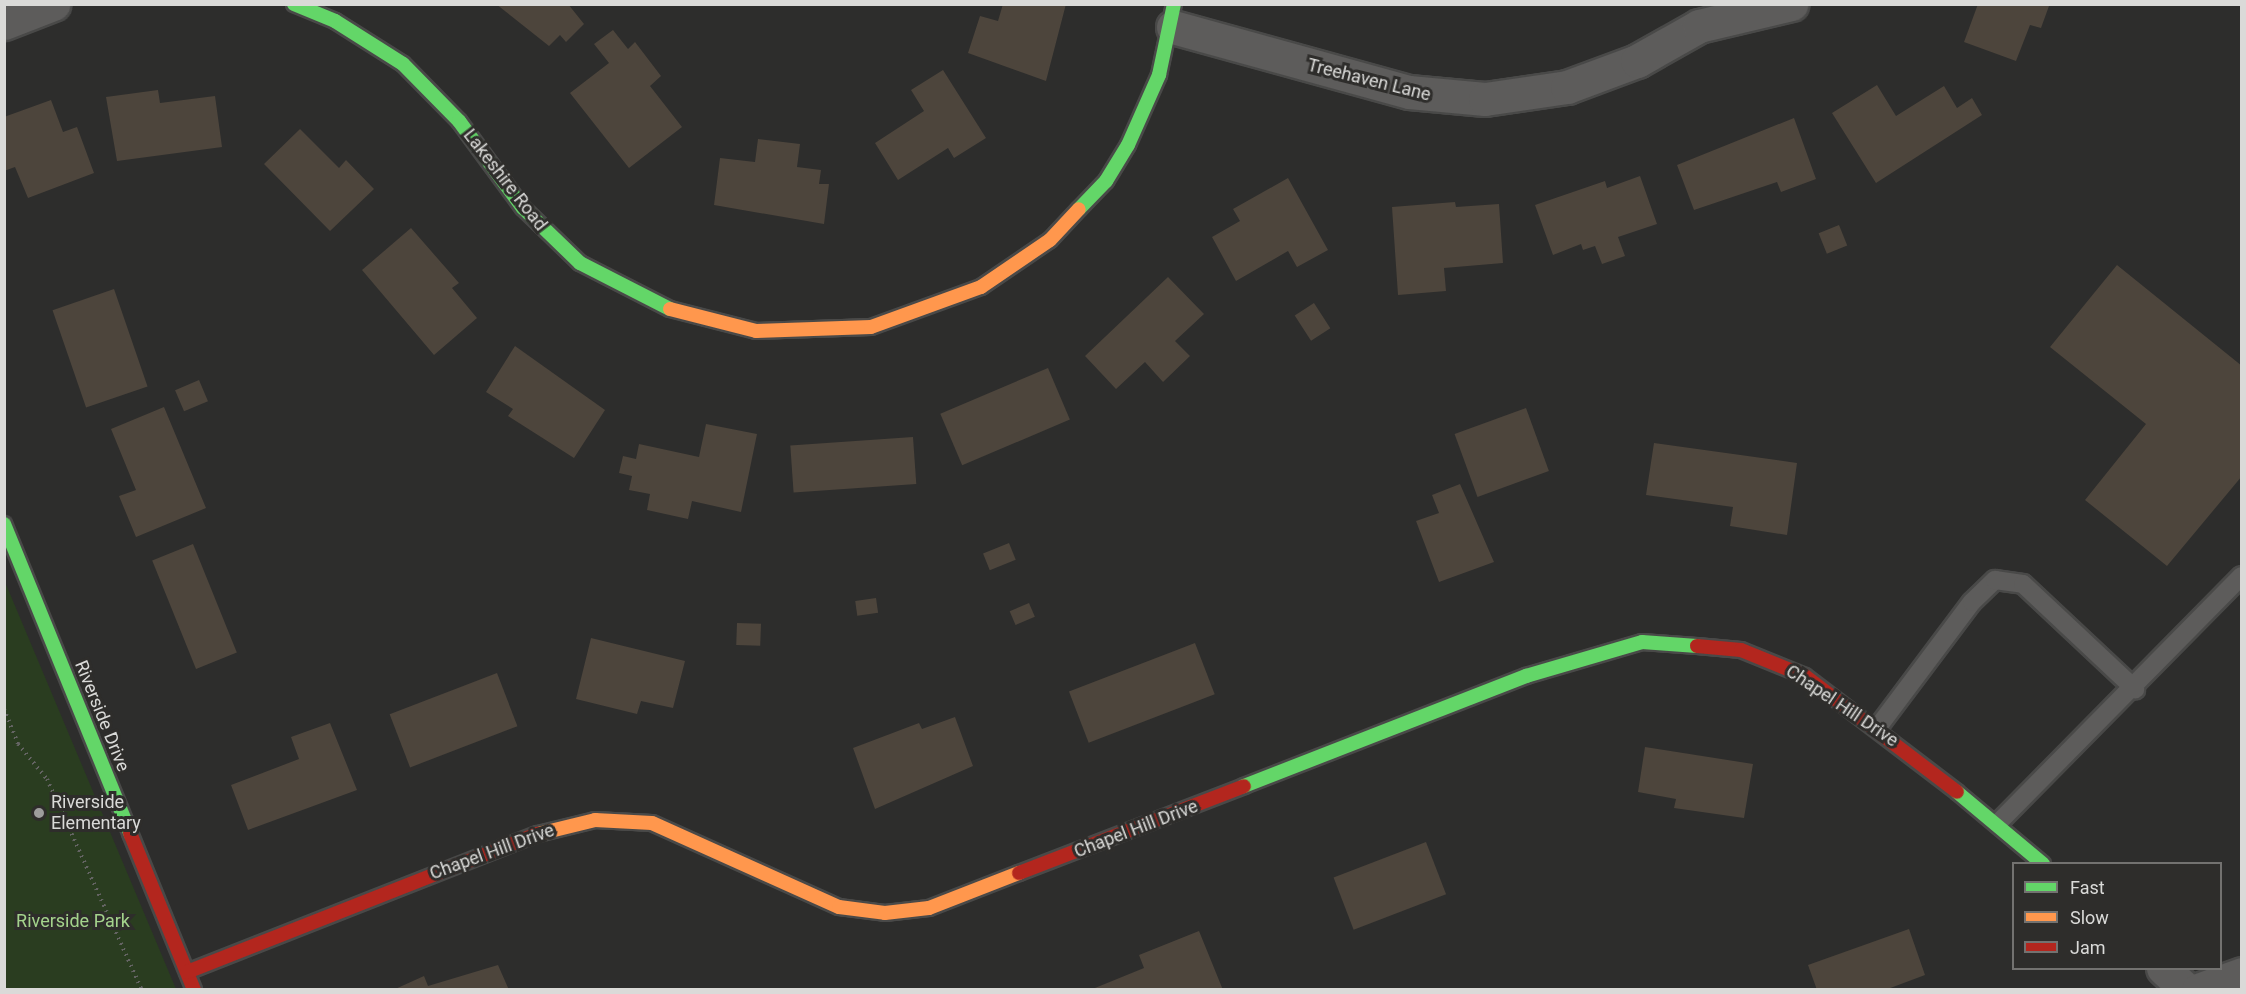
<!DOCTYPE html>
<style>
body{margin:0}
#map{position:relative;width:2246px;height:994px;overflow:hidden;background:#2d2d2c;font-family:Roboto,sans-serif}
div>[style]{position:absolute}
.green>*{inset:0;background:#2a3d20}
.building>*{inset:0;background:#4d453c;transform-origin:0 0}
.path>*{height:4px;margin-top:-2px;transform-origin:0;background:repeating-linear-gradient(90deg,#646463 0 1.5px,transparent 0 6px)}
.roads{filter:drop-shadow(2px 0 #494948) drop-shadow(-2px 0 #494948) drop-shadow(0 2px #494948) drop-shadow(0 -2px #494948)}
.lane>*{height:18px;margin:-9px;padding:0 9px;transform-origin:9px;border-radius:9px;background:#5d5c5b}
.street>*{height:33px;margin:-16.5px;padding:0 16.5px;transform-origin:16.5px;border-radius:16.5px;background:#5d5c5b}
.fast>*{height:14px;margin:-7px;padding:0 7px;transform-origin:7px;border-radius:7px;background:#63d668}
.slow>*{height:14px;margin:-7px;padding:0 7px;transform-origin:7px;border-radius:7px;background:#ff974d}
.jam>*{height:14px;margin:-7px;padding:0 7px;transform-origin:7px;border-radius:7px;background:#b3261e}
.dots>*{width:16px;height:16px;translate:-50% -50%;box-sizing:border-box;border:3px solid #2e2d2b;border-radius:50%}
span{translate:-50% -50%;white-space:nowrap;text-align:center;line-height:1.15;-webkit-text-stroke:6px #2e2d2b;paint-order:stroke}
.street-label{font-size:18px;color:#dadad8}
.poi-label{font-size:18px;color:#dadad8}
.left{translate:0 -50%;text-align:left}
.park-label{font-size:18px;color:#a4d38c}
.frame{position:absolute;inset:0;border:6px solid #dadad8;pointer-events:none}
.legend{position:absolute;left:2012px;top:862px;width:210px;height:108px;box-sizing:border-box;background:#2e2d2b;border:2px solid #737270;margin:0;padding:8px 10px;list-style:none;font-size:18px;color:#dadad8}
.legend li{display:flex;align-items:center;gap:12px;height:30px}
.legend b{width:30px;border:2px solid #737270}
</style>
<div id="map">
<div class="green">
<div style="clip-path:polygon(4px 582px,5px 582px,176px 989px,5px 989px)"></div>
</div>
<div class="building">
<div style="clip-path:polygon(496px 4px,568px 4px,584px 24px,566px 42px,560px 35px,549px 46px)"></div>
<div style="clip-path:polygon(1003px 4px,1066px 4px,1046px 81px,968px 53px,980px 16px,998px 21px)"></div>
<div style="clip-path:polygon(1978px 4px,2046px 4px,2049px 6px,2041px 28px,2030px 25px,2016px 61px,1964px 42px)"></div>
<div style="clip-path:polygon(613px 30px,628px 49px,635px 42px,661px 76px,650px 86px,682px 127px,629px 168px,570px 93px,609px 63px,594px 44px)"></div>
<div style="clip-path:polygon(943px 70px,986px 138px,954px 158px,948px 148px,898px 180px,875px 143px,924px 111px,911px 90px)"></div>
<div style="clip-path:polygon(1877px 85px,1896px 116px,1944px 86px,1957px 108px,1972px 98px,1982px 115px,1876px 183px,1832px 113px)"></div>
<div style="clip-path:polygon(158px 90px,160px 103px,215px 96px,222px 147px,117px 161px,106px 97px)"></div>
<div style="clip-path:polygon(51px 100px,63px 132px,77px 127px,94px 173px,28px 198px,15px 167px,4px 171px,4px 117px)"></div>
<div style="clip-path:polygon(1794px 118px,1816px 179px,1781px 192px,1777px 182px,1694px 210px,1677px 165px)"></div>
<div style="clip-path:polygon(300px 129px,339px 168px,346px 160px,374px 189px,330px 231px,264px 164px)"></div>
<div style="clip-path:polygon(758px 139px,800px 144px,797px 167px,821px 170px,819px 184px,829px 184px,824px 224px,714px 205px,720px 158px,755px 162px)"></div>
<div style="clip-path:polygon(1640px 176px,1657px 224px,1618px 237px,1625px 256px,1602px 264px,1595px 246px,1583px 250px,1581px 244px,1553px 255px,1535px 205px,1605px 181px,1607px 188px)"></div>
<div style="clip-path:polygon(1288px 178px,1328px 250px,1297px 267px,1288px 251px,1236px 281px,1212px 237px,1240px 221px,1233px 209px)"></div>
<div style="clip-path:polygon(1455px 202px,1456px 207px,1499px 204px,1503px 263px,1444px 268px,1446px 291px,1398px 295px,1392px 207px)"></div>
<div style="left:1839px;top:225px;width:22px;height:22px;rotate:68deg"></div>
<div style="clip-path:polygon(411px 228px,459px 283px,452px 288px,477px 318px,434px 355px,362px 270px)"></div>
<div style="clip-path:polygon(2117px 265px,2242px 366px,2242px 476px,2167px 566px,2085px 500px,2146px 424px,2050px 347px)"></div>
<div style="clip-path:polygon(1168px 277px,1204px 314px,1175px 341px,1190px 356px,1163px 382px,1145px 362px,1116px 389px,1085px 356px)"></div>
<div style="left:114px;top:289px;width:103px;height:65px;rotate:71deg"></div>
<div style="left:1314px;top:303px;width:30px;height:23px;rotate:57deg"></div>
<div style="clip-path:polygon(515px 346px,605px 410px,574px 458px,508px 416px,513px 409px,486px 392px)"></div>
<div style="left:1048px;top:368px;width:56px;height:117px;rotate:67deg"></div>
<div style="left:199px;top:380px;width:23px;height:26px;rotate:67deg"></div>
<div style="clip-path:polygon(164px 407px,206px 508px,136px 537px,119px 496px,136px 490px,111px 429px)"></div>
<div style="left:1526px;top:408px;width:67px;height:76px;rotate:70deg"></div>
<div style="clip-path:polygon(706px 424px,757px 434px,741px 512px,692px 501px,688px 519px,647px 510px,650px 494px,629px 490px,632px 476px,619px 473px,623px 456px,636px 459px,639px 444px,699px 457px)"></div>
<div style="left:913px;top:437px;width:47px;height:123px;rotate:86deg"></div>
<div style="clip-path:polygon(1654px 443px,1797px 463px,1787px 535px,1730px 526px,1733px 507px,1646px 495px)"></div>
<div style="clip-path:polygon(1460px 484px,1494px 562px,1439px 582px,1416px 521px,1439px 513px,1432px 495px)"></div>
<div style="left:1009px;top:543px;width:18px;height:28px;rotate:68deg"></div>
<div style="left:193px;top:544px;width:117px;height:44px;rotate:68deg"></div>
<div style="left:876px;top:598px;width:15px;height:21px;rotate:82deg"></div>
<div style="left:1029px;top:603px;width:15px;height:21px;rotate:67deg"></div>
<div style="left:737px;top:623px;width:24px;height:22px;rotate:2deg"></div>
<div style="clip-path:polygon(591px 638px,685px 661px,673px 708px,641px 701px,637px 714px,576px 699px)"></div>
<div style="left:1195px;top:643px;width:55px;height:135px;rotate:69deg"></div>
<div style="left:497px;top:673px;width:57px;height:115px;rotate:69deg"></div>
<div style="clip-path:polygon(955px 717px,973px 766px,875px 809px,853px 748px,919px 723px,922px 729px)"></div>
<div style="clip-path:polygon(330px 723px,357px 790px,248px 830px,231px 785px,299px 759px,291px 737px)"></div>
<div style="clip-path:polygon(1645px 747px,1753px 764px,1744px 818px,1674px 808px,1676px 799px,1638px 792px)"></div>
<div style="left:1426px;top:842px;width:56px;height:99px;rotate:69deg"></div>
<div style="clip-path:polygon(1909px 929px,1925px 975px,1885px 990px,1817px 990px,1808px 965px)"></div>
<div style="clip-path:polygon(1199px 931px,1223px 990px,1090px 990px,1144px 968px,1139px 955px)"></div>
<div style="clip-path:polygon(498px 965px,509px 990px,393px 990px,424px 976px,428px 986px)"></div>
</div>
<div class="path">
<div style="left:4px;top:709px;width:38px;rotate:68deg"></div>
<div style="left:18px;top:744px;width:45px;rotate:50.4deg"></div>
<div style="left:47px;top:779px;width:231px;rotate:65.8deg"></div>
</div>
<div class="roads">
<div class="lane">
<div style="left:1878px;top:727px;width:156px;rotate:-53.1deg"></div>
<div style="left:1972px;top:602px;width:32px;rotate:-44deg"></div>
<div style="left:1995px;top:580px;width:28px;rotate:8deg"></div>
<div style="left:2023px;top:584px;width:154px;rotate:43.2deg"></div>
<div style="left:1998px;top:823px;width:347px;rotate:-45.4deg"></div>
</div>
<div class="street">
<div style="left:4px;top:23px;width:53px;rotate:-21.2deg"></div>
<div style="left:1173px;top:27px;width:245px;rotate:15.4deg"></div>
<div style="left:1409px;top:92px;width:76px;rotate:5.3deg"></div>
<div style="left:1485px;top:99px;width:83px;rotate:-8.3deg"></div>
<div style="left:1567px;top:87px;width:75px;rotate:-20.4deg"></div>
<div style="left:1637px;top:61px;width:71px;rotate:-29.4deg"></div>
<div style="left:1699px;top:26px;width:95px;rotate:-13.4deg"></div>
<div style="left:2163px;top:968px;width:33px;rotate:43deg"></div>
<div style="left:2198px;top:990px;width:47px;rotate:-20deg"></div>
</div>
<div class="fast">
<div style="left:294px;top:4px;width:44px;rotate:22.5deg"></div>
<div style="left:335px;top:21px;width:80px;rotate:32.3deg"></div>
<div style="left:403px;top:64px;width:80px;rotate:45.5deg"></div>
<div style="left:459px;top:121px;width:108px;rotate:53.7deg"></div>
<div style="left:523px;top:208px;width:79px;rotate:44deg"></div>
<div style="left:580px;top:263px;width:101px;rotate:27.1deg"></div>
<div style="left:1079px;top:209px;width:39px;rotate:-46deg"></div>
<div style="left:1106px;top:181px;width:42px;rotate:-58.6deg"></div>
<div style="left:1128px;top:145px;width:77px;rotate:-66.1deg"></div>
<div style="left:1159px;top:75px;width:73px;rotate:-78.1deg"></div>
<div style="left:4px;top:524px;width:334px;rotate:67.8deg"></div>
<div style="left:1244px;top:786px;width:303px;rotate:-21.3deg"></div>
<div style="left:1526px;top:676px;width:121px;rotate:-16.3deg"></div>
<div style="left:1642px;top:642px;width:55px;rotate:4.2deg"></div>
<div style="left:1957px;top:792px;width:112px;rotate:39.9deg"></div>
</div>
<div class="slow">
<div style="left:670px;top:309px;width:89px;rotate:14.3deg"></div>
<div style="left:756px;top:331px;width:115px;rotate:-2deg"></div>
<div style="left:871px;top:327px;width:117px;rotate:-20deg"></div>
<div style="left:981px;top:287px;width:83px;rotate:-34.3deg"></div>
<div style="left:1050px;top:240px;width:42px;rotate:-46.9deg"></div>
<div style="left:538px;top:834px;width:59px;rotate:-13.8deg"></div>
<div style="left:595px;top:820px;width:57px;rotate:3deg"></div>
<div style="left:652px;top:823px;width:205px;rotate:24.2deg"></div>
<div style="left:839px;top:907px;width:46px;rotate:7.4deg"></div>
<div style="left:885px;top:913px;width:44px;rotate:-6.5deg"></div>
<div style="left:929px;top:908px;width:97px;rotate:-21.3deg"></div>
</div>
<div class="jam">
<div style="left:1697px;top:646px;width:44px;rotate:5.2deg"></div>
<div style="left:1741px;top:650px;width:69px;rotate:22.1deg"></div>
<div style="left:1805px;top:676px;width:191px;rotate:37.3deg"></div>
<div style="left:130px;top:833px;width:170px;rotate:67.8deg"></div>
<div style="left:1019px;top:873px;width:241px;rotate:-21.1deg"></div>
<div style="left:187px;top:972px;width:377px;rotate:-21.5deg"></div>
</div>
</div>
<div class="dots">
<div style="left:39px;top:813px;background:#9d9d9c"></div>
</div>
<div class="street-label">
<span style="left:1369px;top:80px;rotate:14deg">Treehaven Lane</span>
<span style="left:505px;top:180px;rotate:52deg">Lakeshire Road</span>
<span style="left:1842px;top:706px;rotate:34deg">Chapel Hill Drive</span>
<span style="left:102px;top:716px;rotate:68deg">Riverside Drive</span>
<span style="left:1136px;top:829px;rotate:-21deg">Chapel Hill Drive</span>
<span style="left:492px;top:852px;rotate:-20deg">Chapel Hill Drive</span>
</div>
<div class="poi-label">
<span class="left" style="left:51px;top:813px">Riverside<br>Elementary</span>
</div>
<div class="park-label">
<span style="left:73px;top:921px">Riverside Park</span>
</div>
<div class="frame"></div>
<ul class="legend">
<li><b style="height:8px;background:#63d668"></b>Fast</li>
<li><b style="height:8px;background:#ff974d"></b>Slow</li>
<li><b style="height:8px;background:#b3261e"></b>Jam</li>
</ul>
</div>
